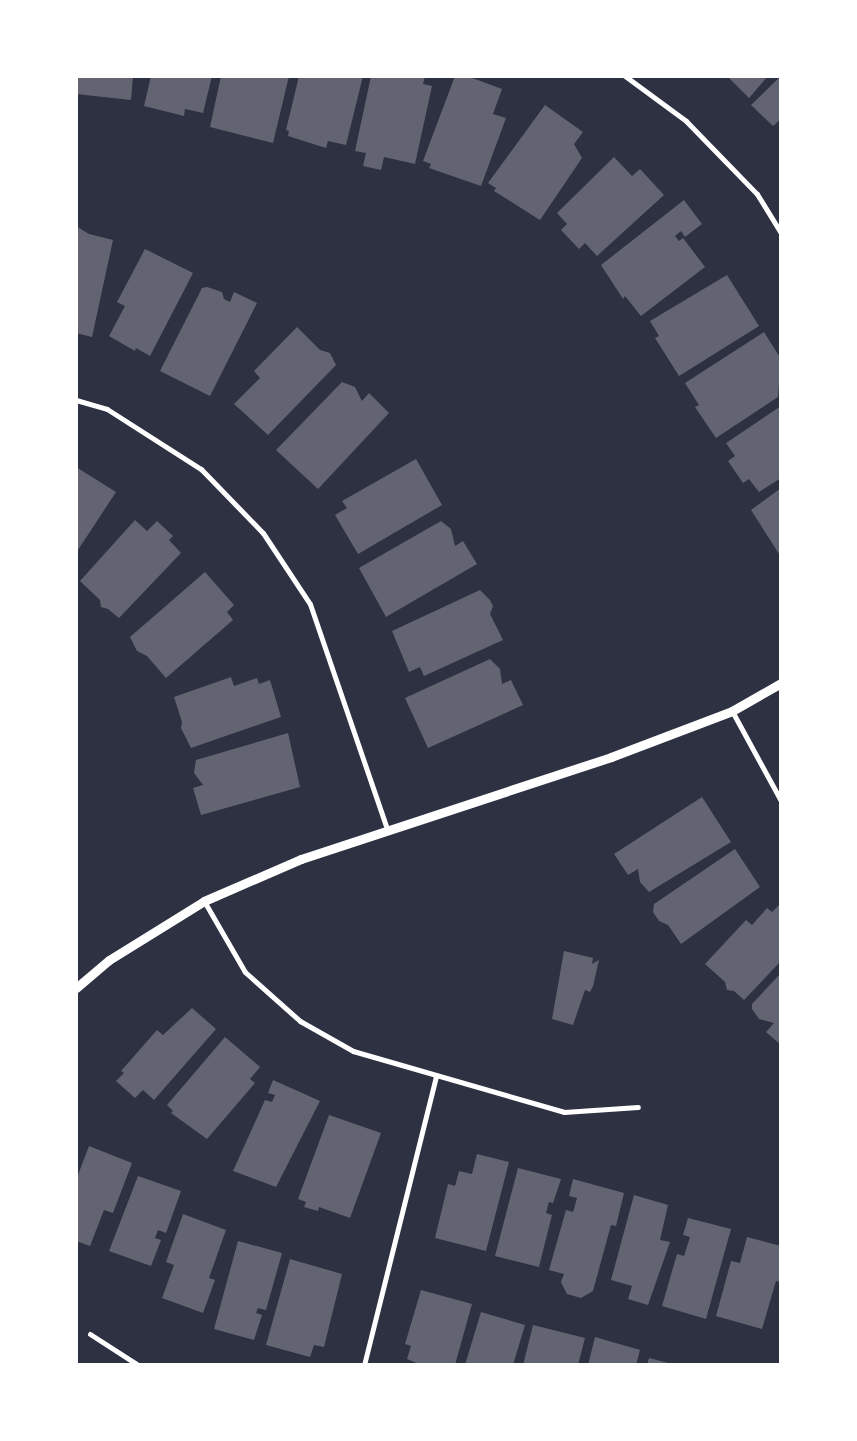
<!DOCTYPE html>
<style>
body{margin:0}
#map{position:relative;width:857px;height:1441px;overflow:hidden;background:#2d3142;font-family:"Noto Sans",sans-serif}
div>[style]{position:absolute}
.building>*{inset:0;background:#626471}
.minor>*{height:5px;margin:-2.5px;padding:0 2.5px;transform-origin:2.5px;border-radius:2.5px;background:#fff}
.tertiary>*{height:9px;margin:-4.5px;padding:0 4.5px;transform-origin:4.5px;border-radius:4.5px;background:#fff}
span{translate:-50% -50%;white-space:nowrap;text-align:center;line-height:1.15;-webkit-text-stroke:4px #fff;paint-order:stroke}
.frame{position:absolute;inset:0;border:78px solid #fff;pointer-events:none}
</style>
<div id="map">
<div class="building">
<div style="clip-path:polygon(76px 76px,133px 76px,131px 100px,76px 94px)"></div>
<div style="clip-path:polygon(151px 76px,212px 76px,203px 113px,185px 109px,184px 116px,144px 106px)"></div>
<div style="clip-path:polygon(221px 76px,289px 76px,273px 143px,210px 127px)"></div>
<div style="clip-path:polygon(299px 76px,363px 76px,346px 145px,328px 141px,326px 148px,288px 136px,289px 131px,286px 130px)"></div>
<div style="clip-path:polygon(371px 76px,425px 76px,423px 84px,432px 86px,415px 164px,384px 157px,381px 170px,363px 166px,366px 153px,355px 151px)"></div>
<div style="clip-path:polygon(455px 76px,467px 76px,502px 89px,493px 114px,506px 118px,481px 186px,429px 168px,431px 164px,423px 161px)"></div>
<div style="clip-path:polygon(727px 76px,768px 76px,749px 98px)"></div>
<div style="clip-path:polygon(781px 76px,781px 119px,773px 126px,751px 105px)"></div>
<div style="clip-path:polygon(545px 105px,583px 132px,574px 144px,582px 158px,540px 220px,494px 191px,496px 188px,488px 183px)"></div>
<div style="clip-path:polygon(614px 157px,632px 176px,640px 169px,664px 195px,597px 256px,585px 243px,579px 249px,561px 230px,567px 224px,557px 213px)"></div>
<div style="clip-path:polygon(684px 200px,702px 224px,685px 237px,681px 231px,675px 236px,679px 241px,683px 238px,705px 267px,641px 316px,625px 296px,623px 299px,601px 265px)"></div>
<div style="clip-path:polygon(76px 226px,89px 234px,113px 240px,92px 337px,76px 333px)"></div>
<div style="clip-path:polygon(145px 249px,193px 273px,150px 356px,136px 348px,135px 351px,109px 336px,125px 306px,117px 302px)"></div>
<div style="clip-path:polygon(727px 275px,759px 326px,679px 376px,655px 338px,659px 336px,650px 321px)"></div>
<div style="clip-path:polygon(207px 287px,222px 292px,224px 299px,230px 302px,234px 292px,257px 303px,210px 396px,160px 371px,202px 288px)"></div>
<div style="clip-path:polygon(297px 327px,320px 350px,330px 353px,336px 365px,268px 435px,234px 404px,260px 378px,254px 371px)"></div>
<div style="clip-path:polygon(764px 332px,781px 359px,778px 397px,716px 438px,695px 407px,699px 405px,685px 383px)"></div>
<div style="clip-path:polygon(342px 382px,355px 387px,362px 401px,369px 393px,389px 413px,318px 489px,276px 450px)"></div>
<div style="clip-path:polygon(781px 406px,781px 478px,759px 492px,749px 479px,743px 483px,728px 461px,735px 456px,726px 443px)"></div>
<div style="clip-path:polygon(416px 459px,442px 505px,358px 554px,335px 515px,347px 508px,342px 501px)"></div>
<div style="clip-path:polygon(76px 467px,116px 492px,76px 553px)"></div>
<div style="clip-path:polygon(781px 488px,781px 557px,751px 510px)"></div>
<div style="clip-path:polygon(135px 520px,147px 531px,157px 521px,173px 536px,169px 540px,181px 553px,119px 618px,108px 609px,101px 607px,100px 600px,80px 581px)"></div>
<div style="clip-path:polygon(441px 521px,451px 529px,455px 546px,463px 541px,477px 564px,386px 617px,359px 568px)"></div>
<div style="clip-path:polygon(205px 572px,234px 605px,227px 612px,233px 620px,166px 678px,147px 656px,137px 651px,130px 637px)"></div>
<div style="clip-path:polygon(480px 590px,490px 600px,493px 606px,490px 614px,503px 640px,424px 676px,420px 667px,409px 672px,392px 631px)"></div>
<div style="clip-path:polygon(490px 659px,500px 669px,502px 684px,511px 680px,523px 705px,428px 748px,405px 698px)"></div>
<div style="clip-path:polygon(231px 677px,234px 686px,257px 678px,259px 684px,270px 680px,281px 717px,191px 748px,181px 728px,182px 722px,174px 697px)"></div>
<div style="clip-path:polygon(288px 733px,300px 787px,201px 815px,193px 788px,203px 785px,194px 773px,196px 760px)"></div>
<div style="clip-path:polygon(702px 797px,731px 842px,649px 892px,640px 882px,638px 869px,628px 875px,614px 854px)"></div>
<div style="clip-path:polygon(735px 849px,760px 887px,681px 944px,668px 925px,659px 921px,653px 912px,654px 904px)"></div>
<div style="clip-path:polygon(781px 903px,781px 961px,744px 1000px,734px 991px,727px 990px,725px 982px,705px 964px,746px 920px,752px 925px,767px 908px,772px 912px)"></div>
<div style="clip-path:polygon(564px 951px,593px 958px,592px 964px,599px 960px,593px 986px,590px 992px,585px 990px,573px 1025px,552px 1019px)"></div>
<div style="clip-path:polygon(781px 973px,781px 1045px,766px 1032px,774px 1023px,759px 1019px,752px 1009px,752px 1004px)"></div>
<div style="clip-path:polygon(192px 1008px,216px 1029px,154px 1100px,143px 1090px,135px 1098px,116px 1081px,124px 1073px,121px 1071px,157px 1030px,163px 1035px)"></div>
<div style="clip-path:polygon(225px 1037px,260px 1067px,250px 1079px,255px 1083px,207px 1139px,171px 1113px,173px 1111px,167px 1105px)"></div>
<div style="clip-path:polygon(273px 1080px,320px 1101px,276px 1187px,233px 1171px,265px 1100px,272px 1102px,275px 1095px,268px 1093px)"></div>
<div style="clip-path:polygon(329px 1115px,381px 1133px,350px 1218px,319px 1207px,318px 1211px,304px 1207px,306px 1202px,298px 1199px)"></div>
<div style="clip-path:polygon(89px 1146px,132px 1163px,113px 1213px,104px 1210px,90px 1246px,76px 1241px,76px 1180px)"></div>
<div style="clip-path:polygon(477px 1154px,509px 1162px,486px 1251px,435px 1238px,448px 1184px,455px 1186px,459px 1171px,472px 1174px)"></div>
<div style="clip-path:polygon(518px 1168px,561px 1179px,553px 1203px,549px 1202px,546px 1213px,552px 1215px,539px 1267px,495px 1256px)"></div>
<div style="clip-path:polygon(138px 1176px,181px 1191px,166px 1233px,158px 1230px,155px 1238px,161px 1240px,151px 1266px,109px 1251px)"></div>
<div style="clip-path:polygon(573px 1179px,624px 1193px,616px 1226px,611px 1225px,593px 1291px,581px 1298px,567px 1294px,561px 1282px,564px 1274px,549px 1270px,566px 1210px,573px 1212px,577px 1198px,569px 1196px)"></div>
<div style="clip-path:polygon(634px 1195px,668px 1205px,660px 1240px,670px 1242px,648px 1305px,628px 1299px,632px 1286px,611px 1280px)"></div>
<div style="clip-path:polygon(183px 1214px,226px 1230px,209px 1278px,215px 1280px,203px 1313px,162px 1298px,174px 1265px,166px 1262px)"></div>
<div style="clip-path:polygon(688px 1218px,731px 1229px,706px 1319px,662px 1306px,677px 1254px,684px 1256px,690px 1237px,683px 1235px)"></div>
<div style="clip-path:polygon(747px 1237px,781px 1246px,781px 1282px,776px 1281px,762px 1329px,716px 1316px,731px 1261px,740px 1263px)"></div>
<div style="clip-path:polygon(238px 1241px,282px 1253px,266px 1310px,258px 1308px,256px 1313px,262px 1315px,254px 1340px,214px 1329px)"></div>
<div style="clip-path:polygon(290px 1259px,342px 1274px,324px 1347px,314px 1345px,310px 1357px,266px 1345px)"></div>
<div style="clip-path:polygon(421px 1290px,472px 1304px,455px 1365px,421px 1365px,407px 1359px,411px 1346px,405px 1344px)"></div>
<div style="clip-path:polygon(481px 1312px,525px 1325px,513px 1365px,465px 1365px)"></div>
<div style="clip-path:polygon(533px 1325px,585px 1338px,578px 1365px,523px 1365px)"></div>
<div style="clip-path:polygon(595px 1337px,640px 1350px,636px 1365px,588px 1365px)"></div>
<div style="clip-path:polygon(649px 1358px,672px 1364px,672px 1365px,647px 1365px)"></div>
</div>
<div class="minor">
<div style="left:625px;top:76px;width:76px;rotate:36.4deg"></div>
<div style="left:686px;top:121px;width:102px;rotate:45.8deg"></div>
<div style="left:757px;top:194px;width:46px;rotate:58.4deg"></div>
<div style="left:76px;top:400px;width:32px;rotate:16deg"></div>
<div style="left:107px;top:409px;width:112px;rotate:32.6deg"></div>
<div style="left:201px;top:469px;width:89px;rotate:45.9deg"></div>
<div style="left:263px;top:533px;width:85px;rotate:56.5deg"></div>
<div style="left:310px;top:604px;width:238px;rotate:71.1deg"></div>
<div style="left:732px;top:711px;width:102px;rotate:61.4deg"></div>
<div style="left:204px;top:901px;width:82px;rotate:60deg"></div>
<div style="left:245px;top:972px;width:74px;rotate:41.7deg"></div>
<div style="left:300px;top:1021px;width:61px;rotate:29.5deg"></div>
<div style="left:353px;top:1051px;width:220px;rotate:16.1deg"></div>
<div style="left:564px;top:1112px;width:74px;rotate:-3.9deg"></div>
<div style="left:90px;top:1334px;width:57px;rotate:32.9deg"></div>
<div style="left:364px;top:1365px;width:298px;rotate:-76deg"></div>
</div>
<div class="tertiary">
<div style="left:76px;top:988px;width:43px;rotate:-40.3deg"></div>
<div style="left:109px;top:960px;width:112px;rotate:-31.8deg"></div>
<div style="left:204px;top:901px;width:106px;rotate:-23.4deg"></div>
<div style="left:301px;top:859px;width:326px;rotate:-18.2deg"></div>
<div style="left:611px;top:757px;width:129px;rotate:-20.8deg"></div>
<div style="left:732px;top:711px;width:56px;rotate:-29.7deg"></div>
</div>
<div class="frame"></div>
</div>
